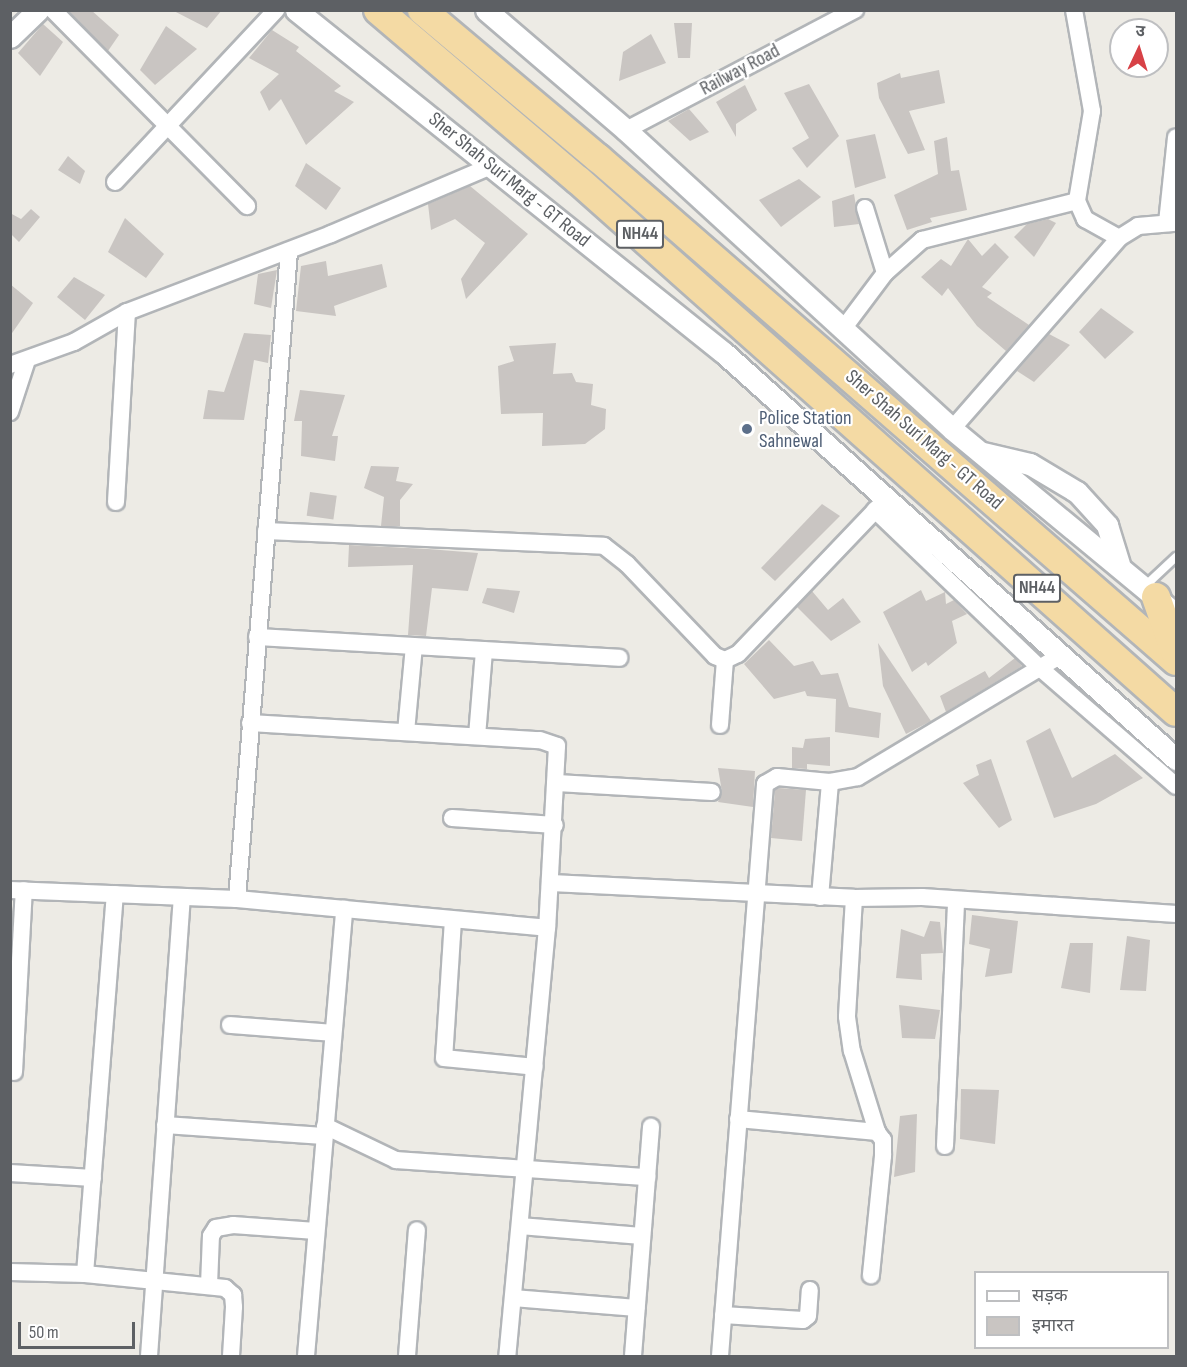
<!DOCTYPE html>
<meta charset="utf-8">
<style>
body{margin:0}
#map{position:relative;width:1187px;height:1367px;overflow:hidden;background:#edebe5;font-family:"Sofia Sans Condensed","Noto Sans Devanagari",sans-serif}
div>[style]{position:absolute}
.building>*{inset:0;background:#c9c5c2;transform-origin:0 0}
.roads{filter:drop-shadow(2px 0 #b2b5b8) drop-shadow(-2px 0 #b2b5b8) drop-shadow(0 2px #b2b5b8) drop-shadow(0 -2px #b2b5b8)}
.service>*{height:8px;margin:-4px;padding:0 4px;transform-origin:4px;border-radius:4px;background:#fff}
.minor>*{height:16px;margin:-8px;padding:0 8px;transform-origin:8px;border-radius:8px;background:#fff}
.tertiary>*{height:21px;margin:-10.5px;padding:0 10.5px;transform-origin:10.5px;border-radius:10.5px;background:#fff}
.trunk>*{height:28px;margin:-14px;padding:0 14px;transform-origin:14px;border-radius:14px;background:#f4daa4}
.dots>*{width:16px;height:16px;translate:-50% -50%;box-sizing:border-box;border:3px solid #fff;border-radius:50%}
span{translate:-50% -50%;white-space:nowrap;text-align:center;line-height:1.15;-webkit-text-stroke:4.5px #fff;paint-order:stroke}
.shield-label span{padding:2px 4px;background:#fff;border:2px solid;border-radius:4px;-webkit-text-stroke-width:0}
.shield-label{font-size:18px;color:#5d6064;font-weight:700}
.street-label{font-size:20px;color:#5d6064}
.service-label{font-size:20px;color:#4e5e75}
.left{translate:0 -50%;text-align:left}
.frame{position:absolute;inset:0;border:12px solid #5d6064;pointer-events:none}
.legend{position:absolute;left:974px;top:1271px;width:195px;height:78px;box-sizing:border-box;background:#fff;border:2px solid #bebfc1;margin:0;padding:8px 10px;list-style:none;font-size:18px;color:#5d6064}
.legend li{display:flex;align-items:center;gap:12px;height:30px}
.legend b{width:30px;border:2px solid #bebfc1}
.north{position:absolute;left:1109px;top:18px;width:60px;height:60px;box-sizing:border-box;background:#fff;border:2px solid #bebfc1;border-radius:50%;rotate:4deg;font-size:16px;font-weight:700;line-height:24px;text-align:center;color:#5d6064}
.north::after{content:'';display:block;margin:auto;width:21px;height:27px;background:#d74146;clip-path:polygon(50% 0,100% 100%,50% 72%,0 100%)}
.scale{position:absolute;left:18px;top:1322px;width:117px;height:27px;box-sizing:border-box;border:3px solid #5d6064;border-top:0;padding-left:8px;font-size:18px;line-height:21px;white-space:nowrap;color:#5d6064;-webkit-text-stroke:4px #fff;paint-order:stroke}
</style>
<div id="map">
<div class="building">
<div style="clip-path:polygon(68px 10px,91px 10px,119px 35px,108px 51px)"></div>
<div style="clip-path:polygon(172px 10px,222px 10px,207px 28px)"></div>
<div style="clip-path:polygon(674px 23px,692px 23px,690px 58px,678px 58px)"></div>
<div style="clip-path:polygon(43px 24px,63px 42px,40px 76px,18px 53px)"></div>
<div style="clip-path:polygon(166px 26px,197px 49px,155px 85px,140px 70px)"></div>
<div style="clip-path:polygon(272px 30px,299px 47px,296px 51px,341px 86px,334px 91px,354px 102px,306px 145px,281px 99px,269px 111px,260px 92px,279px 74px,249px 58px)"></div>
<div style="clip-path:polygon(651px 34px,666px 63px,619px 81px,623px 52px)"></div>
<div style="clip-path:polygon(939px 70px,945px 103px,909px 111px,925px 150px,908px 154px,879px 98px,877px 83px,900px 73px,901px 78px)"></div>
<div style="clip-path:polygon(809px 84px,839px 136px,807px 168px,792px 148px,809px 138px,784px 93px)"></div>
<div style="clip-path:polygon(745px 85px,757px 110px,736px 124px,736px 137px,716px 102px)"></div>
<div style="clip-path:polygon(689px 109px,709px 132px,690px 141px,668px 121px)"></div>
<div style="clip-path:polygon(875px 134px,886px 178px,855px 188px,846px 140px)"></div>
<div style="clip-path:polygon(947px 137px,951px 171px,959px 170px,967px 210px,930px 218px,932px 222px,907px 230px,894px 195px,938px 174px,934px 141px)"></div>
<div style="clip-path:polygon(68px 156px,85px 171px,80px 184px,58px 170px)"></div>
<div style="clip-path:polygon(306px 163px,341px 188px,326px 210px,295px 186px)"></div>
<div style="clip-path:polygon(799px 179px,821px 197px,781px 227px,759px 200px)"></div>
<div style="clip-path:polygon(470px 186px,528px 234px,466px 299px,461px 279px,485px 243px,455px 219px,431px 230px,428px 204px)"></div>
<div style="clip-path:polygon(854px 194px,859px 224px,834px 227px,832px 201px)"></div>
<div style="clip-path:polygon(31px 209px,40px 217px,19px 242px,10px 233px,10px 213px,21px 219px)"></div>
<div style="clip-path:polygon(125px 218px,164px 254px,146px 278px,108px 252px)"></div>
<div style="clip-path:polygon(1048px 219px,1056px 223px,1034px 257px,1014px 237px,1027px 224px)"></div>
<div style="clip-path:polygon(968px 239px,982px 256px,995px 243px,1009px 257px,982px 287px,992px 293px,987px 297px,1029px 325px,1006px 351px,977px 326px,948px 288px,942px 296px,921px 277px,941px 259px,951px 266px)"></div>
<div style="clip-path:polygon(326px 261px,328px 276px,382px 264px,387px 287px,334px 306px,336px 316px,296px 311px,301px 266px)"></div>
<div style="clip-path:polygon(277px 270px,271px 308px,254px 304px,258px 274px)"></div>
<div style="clip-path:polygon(74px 277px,105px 295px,85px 320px,57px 297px)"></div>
<div style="clip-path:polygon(10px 284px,33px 303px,10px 336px)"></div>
<div style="clip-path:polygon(1101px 308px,1134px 332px,1105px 359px,1079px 332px)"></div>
<div style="clip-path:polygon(244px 333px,271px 335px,268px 363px,254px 360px,244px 420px,203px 419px,208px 390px,224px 392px)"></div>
<div style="clip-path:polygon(1049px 334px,1070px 345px,1034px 382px,1017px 371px)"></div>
<div style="clip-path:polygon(556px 343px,553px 374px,572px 373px,576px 382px,593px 384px,591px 405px,606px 409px,605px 429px,585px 444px,542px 446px,543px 413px,501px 414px,498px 366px,514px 361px,509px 346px)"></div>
<div style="clip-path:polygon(300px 390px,345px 395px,332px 436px,338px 436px,335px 461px,301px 456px,302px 421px,294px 421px)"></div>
<div style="clip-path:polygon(371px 466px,399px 467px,396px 481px,413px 484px,400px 500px,400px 526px,381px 526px,384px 497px,364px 488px)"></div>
<div style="left:310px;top:492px;width:27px;height:24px;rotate:8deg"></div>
<div style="clip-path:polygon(822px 504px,840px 516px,775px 581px,761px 568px)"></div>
<div style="clip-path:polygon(349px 545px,428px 549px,478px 553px,468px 591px,432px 588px,426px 636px,408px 635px,413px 565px,348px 567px)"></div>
<div style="clip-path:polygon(487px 588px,520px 591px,514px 613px,482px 603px)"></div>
<div style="clip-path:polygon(921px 590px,926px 601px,945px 592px,946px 604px,954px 600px,967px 614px,952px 621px,957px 643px,928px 666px,926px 662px,912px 672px,883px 612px)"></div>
<div style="clip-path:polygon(812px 591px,828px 610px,843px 598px,861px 622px,831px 641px,797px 607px)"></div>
<div style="clip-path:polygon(769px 640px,794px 666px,813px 661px,821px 675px,838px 673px,849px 707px,881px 713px,879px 738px,835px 732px,836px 699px,807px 696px,805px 691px,774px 699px,744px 664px)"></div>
<div style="clip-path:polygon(878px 643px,931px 721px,906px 734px,883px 686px)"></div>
<div style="clip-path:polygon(1015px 658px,1022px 666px,946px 712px,940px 696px,985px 671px,989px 678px)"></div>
<div style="clip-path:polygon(1050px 728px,1072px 778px,1115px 754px,1143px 778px,1096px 804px,1054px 818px,1026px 741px)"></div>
<div style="clip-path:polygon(830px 737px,830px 766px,807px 764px,807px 769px,792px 768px,792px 747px,803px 748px,805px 739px)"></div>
<div style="clip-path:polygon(991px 759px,1012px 820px,999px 828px,963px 783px,979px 775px,976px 765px)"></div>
<div style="clip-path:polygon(718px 768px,755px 771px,753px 807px,718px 802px,722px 792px)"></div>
<div style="clip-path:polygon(779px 788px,806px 790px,802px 841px,771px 838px,775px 790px)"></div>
<div style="clip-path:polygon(972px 915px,1018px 921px,1012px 973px,985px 977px,990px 949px,969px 944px)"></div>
<div style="clip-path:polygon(930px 921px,940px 922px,943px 953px,921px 954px,922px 980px,896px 978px,901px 929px,924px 937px)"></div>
<div style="clip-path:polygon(1127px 936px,1150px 940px,1146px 991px,1120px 990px)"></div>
<div style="clip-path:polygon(1070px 943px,1093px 943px,1090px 993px,1061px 988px)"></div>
<div style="clip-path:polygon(899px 1005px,940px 1010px,935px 1039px,902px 1038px)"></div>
<div style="clip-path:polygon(961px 1089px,999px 1090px,995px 1144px,960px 1139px)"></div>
<div style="clip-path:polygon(917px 1114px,915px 1172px,894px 1177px,900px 1116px)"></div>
</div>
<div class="roads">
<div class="service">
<div style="left:1144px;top:587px;width:44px;rotate:-43.2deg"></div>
</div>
<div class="minor">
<div style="left:53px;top:10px;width:276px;rotate:45.3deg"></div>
<div style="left:1074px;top:10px;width:103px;rotate:79.9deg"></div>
<div style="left:1092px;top:111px;width:91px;rotate:99.5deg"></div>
<div style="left:1077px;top:201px;width:20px;rotate:66deg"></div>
<div style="left:1085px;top:219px;width:39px;rotate:29deg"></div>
<div style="left:626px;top:130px;width:259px;rotate:-27.7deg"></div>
<div style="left:115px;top:182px;width:236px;rotate:-46.9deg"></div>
<div style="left:865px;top:208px;width:68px;rotate:72.9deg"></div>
<div style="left:1167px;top:223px;width:86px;rotate:-84deg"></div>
<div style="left:843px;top:329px;width:70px;rotate:-53.1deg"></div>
<div style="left:885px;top:273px;width:50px;rotate:-41.7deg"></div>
<div style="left:922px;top:240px;width:160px;rotate:-14.1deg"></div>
<div style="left:10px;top:365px;width:68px;rotate:-19.8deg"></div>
<div style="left:74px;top:342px;width:61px;rotate:-29.5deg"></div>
<div style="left:127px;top:312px;width:218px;rotate:-20.9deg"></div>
<div style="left:331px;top:234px;width:174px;rotate:-23deg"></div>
<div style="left:10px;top:412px;width:55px;rotate:-71.9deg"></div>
<div style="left:952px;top:429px;width:254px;rotate:-48.8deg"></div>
<div style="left:1119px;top:238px;width:22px;rotate:-32deg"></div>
<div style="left:1138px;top:226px;width:38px;rotate:-5deg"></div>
<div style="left:116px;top:502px;width:190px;rotate:-86.7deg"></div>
<div style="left:875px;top:510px;width:228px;rotate:43.8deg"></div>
<div style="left:1040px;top:668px;width:180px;rotate:40.9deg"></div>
<div style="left:266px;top:531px;width:338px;rotate:2.5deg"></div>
<div style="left:604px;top:546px;width:29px;rotate:38deg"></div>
<div style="left:627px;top:564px;width:127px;rotate:46.3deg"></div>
<div style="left:715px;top:656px;width:11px;rotate:22deg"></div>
<div style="left:725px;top:660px;width:14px;rotate:-25deg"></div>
<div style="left:738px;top:654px;width:216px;rotate:-46.3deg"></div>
<div style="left:257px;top:637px;width:363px;rotate:3.3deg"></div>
<div style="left:250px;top:723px;width:290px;rotate:3.4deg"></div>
<div style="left:540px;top:740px;width:18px;rotate:19deg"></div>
<div style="left:557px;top:746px;width:182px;rotate:93.1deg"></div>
<div style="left:547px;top:928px;width:430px;rotate:95.3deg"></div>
<div style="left:720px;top:725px;width:65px;rotate:-85.6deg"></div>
<div style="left:406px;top:732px;width:86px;rotate:-84.7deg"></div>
<div style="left:477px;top:736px;width:86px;rotate:-85.3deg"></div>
<div style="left:557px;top:783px;width:155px;rotate:3.3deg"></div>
<div style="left:452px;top:818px;width:103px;rotate:3.9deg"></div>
<div style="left:551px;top:883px;width:303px;rotate:2.8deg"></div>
<div style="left:854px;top:898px;width:68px;rotate:-0.8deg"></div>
<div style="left:922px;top:897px;width:255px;rotate:3.8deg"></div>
<div style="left:10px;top:890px;width:227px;rotate:2.3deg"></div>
<div style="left:237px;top:899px;width:311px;rotate:5.3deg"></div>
<div style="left:820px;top:897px;width:115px;rotate:-85deg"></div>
<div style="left:854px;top:898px;width:119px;rotate:93.4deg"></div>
<div style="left:847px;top:1017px;width:34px;rotate:82deg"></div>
<div style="left:852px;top:1051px;width:85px;rotate:72.8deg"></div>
<div style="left:237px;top:899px;width:650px;rotate:-85.41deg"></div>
<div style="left:453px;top:920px;width:138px;rotate:93.7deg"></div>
<div style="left:444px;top:1058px;width:91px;rotate:5.6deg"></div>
<div style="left:230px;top:1025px;width:103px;rotate:4.4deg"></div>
<div style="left:14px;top:1072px;width:182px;rotate:-86.9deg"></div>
<div style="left:738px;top:1119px;width:140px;rotate:5.3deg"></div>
<div style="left:877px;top:1132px;width:10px;rotate:53deg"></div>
<div style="left:883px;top:1140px;width:16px;rotate:90deg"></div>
<div style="left:883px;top:1156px;width:120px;rotate:95.8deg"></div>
<div style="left:165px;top:1125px;width:159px;rotate:4deg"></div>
<div style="left:325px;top:1126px;width:79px;rotate:25.6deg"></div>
<div style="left:396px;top:1160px;width:252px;rotate:3.9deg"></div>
<div style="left:945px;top:1146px;width:246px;rotate:-87.4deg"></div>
<div style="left:10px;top:1173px;width:83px;rotate:3.4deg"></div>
<div style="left:520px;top:1226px;width:122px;rotate:4.7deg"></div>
<div style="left:10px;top:1272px;width:75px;rotate:1.5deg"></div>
<div style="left:85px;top:1274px;width:141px;rotate:5.7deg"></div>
<div style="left:225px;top:1288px;width:11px;rotate:41deg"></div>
<div style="left:233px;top:1295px;width:12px;rotate:85deg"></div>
<div style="left:234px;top:1307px;width:49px;rotate:93.5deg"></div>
<div style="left:85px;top:1274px;width:381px;rotate:-85.5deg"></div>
<div style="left:209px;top:1285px;width:49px;rotate:-87.7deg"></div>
<div style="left:211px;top:1236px;width:9px;rotate:-58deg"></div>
<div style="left:216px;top:1228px;width:17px;rotate:-10deg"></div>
<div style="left:233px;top:1225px;width:83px;rotate:4.1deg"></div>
<div style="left:513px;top:1298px;width:124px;rotate:4.6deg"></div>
<div style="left:723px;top:1315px;width:80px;rotate:3.6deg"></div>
<div style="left:803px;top:1320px;width:6px;rotate:-39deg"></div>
<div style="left:808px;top:1316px;width:26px;rotate:-86deg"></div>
<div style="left:149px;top:1356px;width:460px;rotate:-85.9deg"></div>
<div style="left:306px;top:1356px;width:449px;rotate:-85.1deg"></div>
<div style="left:407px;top:1356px;width:126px;rotate:-85.5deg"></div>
<div style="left:633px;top:1356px;width:230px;rotate:-85.5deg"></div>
<div style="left:720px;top:1356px;width:574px;rotate:-85.5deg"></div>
<div style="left:765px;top:784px;width:14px;rotate:-30deg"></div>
<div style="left:777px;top:777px;width:53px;rotate:5.4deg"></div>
<div style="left:830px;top:782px;width:28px;rotate:-10deg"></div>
<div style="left:858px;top:777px;width:237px;rotate:-31deg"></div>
</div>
<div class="tertiary">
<div style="left:296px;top:10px;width:548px;rotate:38.71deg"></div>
<div style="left:724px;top:353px;width:608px;rotate:41.93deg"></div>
<div style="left:486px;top:10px;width:184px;rotate:40.6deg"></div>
<div style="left:626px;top:130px;width:442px;rotate:42.5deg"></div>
<div style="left:952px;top:429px;width:279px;rotate:39.6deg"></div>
<div style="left:10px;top:37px;width:39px;rotate:-44deg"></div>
<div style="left:983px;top:453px;width:48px;rotate:13.2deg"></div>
<div style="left:1030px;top:464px;width:55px;rotate:30.8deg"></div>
<div style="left:1077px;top:492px;width:45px;rotate:47.7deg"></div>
<div style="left:1107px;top:525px;width:41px;rotate:72.9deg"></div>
</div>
<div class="trunk">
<div style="left:378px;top:10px;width:262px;rotate:40.4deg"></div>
<div style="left:578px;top:180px;width:800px;rotate:41.66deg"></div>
<div style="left:422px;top:10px;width:230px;rotate:40.1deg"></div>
<div style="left:598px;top:158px;width:766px;rotate:41.03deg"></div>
<div style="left:1156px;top:597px;width:60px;rotate:70.7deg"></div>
</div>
</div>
<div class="dots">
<div style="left:747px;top:429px;background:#5c6f8a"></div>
</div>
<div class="shield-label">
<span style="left:640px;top:234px">NH44</span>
<span style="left:1037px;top:588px">NH44</span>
</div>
<div class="street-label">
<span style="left:740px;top:70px;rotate:-28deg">Railway Road</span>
<span style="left:509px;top:180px;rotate:39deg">Sher Shah Suri Marg - GT Road</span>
<span style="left:924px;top:440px;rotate:41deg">Sher Shah Suri Marg - GT Road</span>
</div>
<div class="service-label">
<span class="left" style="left:759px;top:430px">Police Station<br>Sahnewal</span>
</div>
<div class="frame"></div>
<ul class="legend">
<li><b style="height:8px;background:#fff"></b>सड़क</li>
<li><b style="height:16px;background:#c9c5c2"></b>इमारत</li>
</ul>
<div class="north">उ</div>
<div class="scale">50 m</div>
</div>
